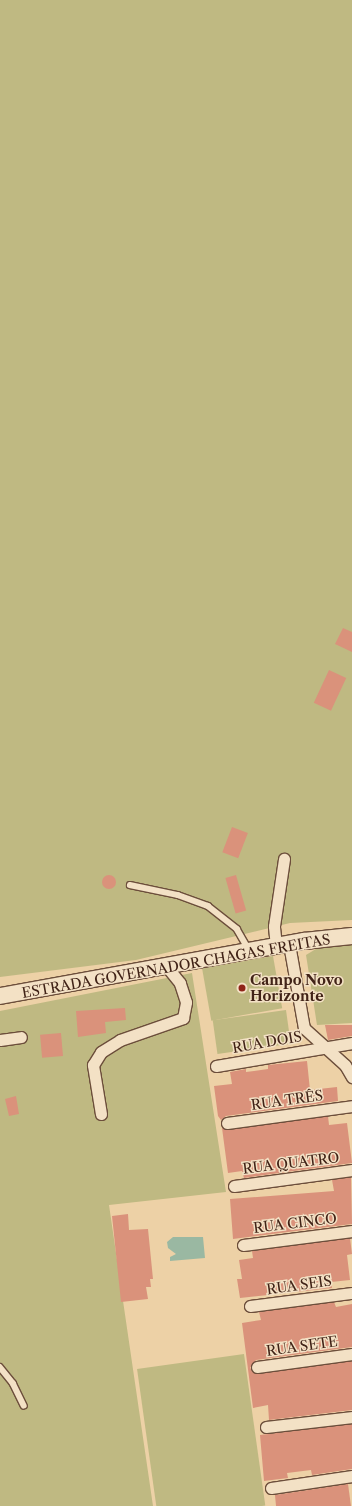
<!DOCTYPE html>
<meta charset="utf-8">
<style>
body{margin:0}
#map{position:relative;width:352px;height:1506px;overflow:hidden;background:#edd1a6;font-family:"Libre Caslon Text",serif}
div>[style]{position:absolute}
.green>*{inset:0;background:#bfb982;transform-origin:0 0}
.water>*{inset:0;background:#9ab8a2}
.building>*{inset:0;background:#da927b;transform-origin:0 0}
.round{border-radius:50%}
.roads{filter:drop-shadow(1px 0 #6c4e3b) drop-shadow(-1px 0 #6c4e3b) drop-shadow(0 1px #6c4e3b) drop-shadow(0 -1px #6c4e3b)}
.service>*{height:5.5px;margin:-2.75px;padding:0 2.75px;transform-origin:2.75px;border-radius:2.75px;background:#f3e1c5}
.minor>*{height:11px;margin:-5.5px;padding:0 5.5px;transform-origin:5.5px;border-radius:5.5px;background:#f3e1c5}
.secondary>*{height:16px;margin:-8px;padding:0 8px;transform-origin:8px;border-radius:8px;background:#f3e1c5}
.dots>*{width:11px;height:11px;translate:-50% -50%;box-sizing:border-box;border:2px solid #f3e1c5;border-radius:50%}
span{translate:-50% -50%;white-space:nowrap;text-align:center;line-height:1.15;-webkit-text-stroke:3px #f3e1c5;paint-order:stroke}
.street-label{font-size:14px;color:#412317}
.poi-label{font-size:14px;color:#412317;font-weight:700}
.left{translate:0 -50%;text-align:left}
</style>
<div id="map">
<div class="green">
<div style="clip-path:polygon(0 0,352px 0,352px 920px,290px 923px,136px 960px,0 977px)"></div>
<div style="clip-path:polygon(324px 944px,352px 945px,352px 1023px,317px 1025px,306px 955px)"></div>
<div style="left:273px;top:956px;width:53px;height:72px;rotate:80deg"></div>
<div style="clip-path:polygon(192px 973px,226px 1192px,109px 1205px,153px 1506px,0 1506px,0 1011px)"></div>
<div style="left:286px;top:1010px;width:34px;height:74px;rotate:82deg"></div>
<div style="left:244px;top:1354px;width:153px;height:108px;rotate:82deg"></div>
</div>
<div class="water">
<div style="clip-path:polygon(173px 1237px,203px 1237px,205px 1258px,170px 1261px,170px 1257px,176px 1254px,168px 1248px,167px 1242px)"></div>
</div>
<div class="building">
<div style="clip-path:polygon(343px 628px,352px 632px,352px 652px,335px 644px)"></div>
<div style="left:329px;top:670px;width:19px;height:36px;rotate:25deg"></div>
<div style="left:232px;top:827px;width:17px;height:27px;rotate:21deg"></div>
<div style="left:236px;top:875px;width:37px;height:11px;rotate:74deg"></div>
<div class="round" style="left:102px;top:875px;width:14px;height:14px"></div>
<div style="clip-path:polygon(125px 1008px,126px 1020px,105px 1022px,106px 1033px,78px 1037px,76px 1011px)"></div>
<div style="clip-path:polygon(325px 1025px,352px 1025px,352px 1036px,328px 1040px)"></div>
<div style="left:61px;top:1033px;width:23px;height:21px;rotate:85deg"></div>
<div style="clip-path:polygon(307px 1061px,310px 1090px,337px 1087px,338px 1101px,226px 1116px,221px 1120px,218px 1116px,214px 1086px,232px 1084px,230px 1072px,246px 1069px,246px 1072px,268px 1069px,268px 1065px)"></div>
<div style="clip-path:polygon(16px 1096px,19px 1114px,9px 1116px,5px 1099px)"></div>
<div style="clip-path:polygon(328px 1116px,329px 1125px,347px 1123px,352px 1163px,244px 1178px,242px 1171px,228px 1173px,222px 1128px,228px 1130px)"></div>
<div style="clip-path:polygon(351px 1177px,352px 1224px,233px 1239px,230px 1199px,334px 1191px,332px 1180px)"></div>
<div style="clip-path:polygon(128px 1214px,129px 1230px,148px 1229px,153px 1279px,150px 1279px,151px 1287px,146px 1287px,148px 1299px,121px 1302px,112px 1216px)"></div>
<div style="clip-path:polygon(350px 1238px,352px 1254px,347px 1255px,350px 1280px,331px 1282px,332px 1288px,240px 1298px,237px 1279px,242px 1279px,239px 1260px,253px 1258px,252px 1251px)"></div>
<div style="clip-path:polygon(334px 1302px,336px 1307px,352px 1304px,352px 1347px,256px 1360px,250px 1368px,258px 1374px,352px 1361px,352px 1410px,269px 1420px,268px 1405px,253px 1408px,242px 1323px,261px 1320px,259px 1312px)"></div>
<div style="clip-path:polygon(352px 1424px,352px 1469px,312px 1475px,311px 1470px,287px 1473px,288px 1478px,264px 1481px,260px 1435px)"></div>
<div style="clip-path:polygon(348px 1484px,351px 1506px,276px 1506px,275px 1495px)"></div>
</div>
<div class="roads">
<div class="service">
<div style="left:130px;top:885px;width:49px;rotate:11.8deg"></div>
<div style="left:178px;top:895px;width:32px;rotate:20deg"></div>
<div style="left:208px;top:906px;width:37px;rotate:38deg"></div>
<div style="left:237px;top:929px;width:24px;rotate:60deg"></div>
<div style="left:0;top:1367px;width:21px;rotate:51deg"></div>
<div style="left:13px;top:1383px;width:25px;rotate:64deg"></div>
</div>
<div class="minor">
<div style="left:289px;top:944px;width:85px;rotate:79.9deg"></div>
<div style="left:304px;top:1028px;width:55px;rotate:42.1deg"></div>
<div style="left:345px;top:1065px;width:14px;rotate:60deg"></div>
<div style="left:276px;top:946px;width:20px;rotate:-96deg"></div>
<div style="left:274px;top:926px;width:68px;rotate:-81.5deg"></div>
<div style="left:0;top:1040px;width:21px;rotate:-8deg"></div>
<div style="left:216px;top:1066px;width:138px;rotate:-9.6deg"></div>
<div style="left:101px;top:1114px;width:50px;rotate:-99.3deg"></div>
<div style="left:93px;top:1065px;width:15px;rotate:-58deg"></div>
<div style="left:101px;top:1052px;width:22px;rotate:-32deg"></div>
<div style="left:120px;top:1040px;width:67px;rotate:-19.2deg"></div>
<div style="left:183px;top:1018px;width:16px;rotate:-79deg"></div>
<div style="left:186px;top:1002px;width:20px;rotate:-108deg"></div>
<div style="left:180px;top:983px;width:19px;rotate:-129deg"></div>
<div style="left:227px;top:1123px;width:126px;rotate:-7.7deg"></div>
<div style="left:234px;top:1186px;width:119px;rotate:-7.7deg"></div>
<div style="left:243px;top:1245px;width:110px;rotate:-7.3deg"></div>
<div style="left:250px;top:1306px;width:103px;rotate:-7.3deg"></div>
<div style="left:257px;top:1367px;width:96px;rotate:-7.8deg"></div>
<div style="left:266px;top:1427px;width:87px;rotate:-6.6deg"></div>
<div style="left:271px;top:1488px;width:82px;rotate:-8.4deg"></div>
</div>
<div class="secondary">
<div style="left:0;top:996px;width:309px;rotate:-10.3deg"></div>
<div style="left:304px;top:941px;width:48px;rotate:-5.9deg"></div>
</div>
</div>
<div class="dots">
<div style="left:242px;top:988px;background:#8f2418"></div>
</div>
<div class="street-label">
<span style="left:176px;top:966px;rotate:-10deg">ESTRADA GOVERNADOR CHAGAS FREITAS</span>
<span style="left:267px;top:1042px;rotate:-10deg">RUA DOIS</span>
<span style="left:287px;top:1100px;rotate:-8deg">RUA TRÊS</span>
<span style="left:291px;top:1163px;rotate:-7deg">RUA QUATRO</span>
<span style="left:295px;top:1223px;rotate:-7deg">RUA CINCO</span>
<span style="left:299px;top:1285px;rotate:-8deg">RUA SEIS</span>
<span style="left:302px;top:1346px;rotate:-8deg">RUA SETE</span>
</div>
<div class="poi-label">
<span class="left" style="left:250px;top:988px">Campo Novo<br>Horizonte</span>
</div>
</div>
